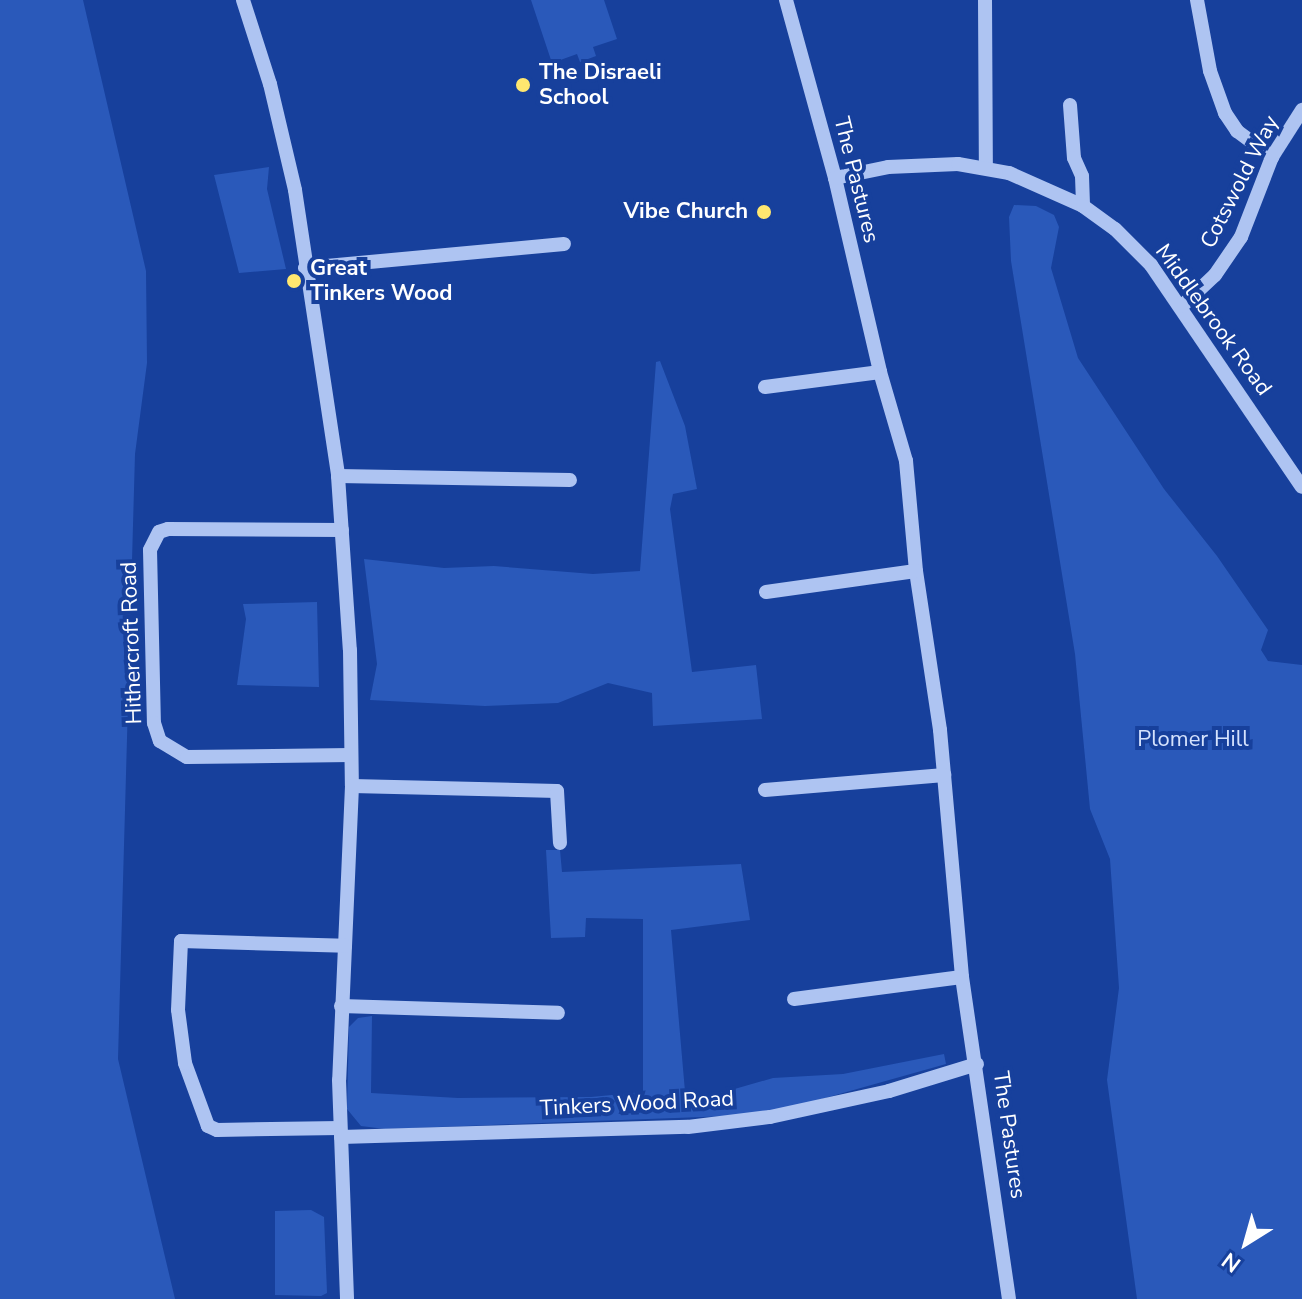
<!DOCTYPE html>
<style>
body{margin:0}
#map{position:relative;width:1302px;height:1299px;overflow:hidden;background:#17409c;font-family:"Nunito Sans",sans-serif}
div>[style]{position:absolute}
.green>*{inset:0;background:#2a59ba}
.minor>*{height:14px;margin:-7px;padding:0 7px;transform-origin:7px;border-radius:7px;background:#aec4f2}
.dots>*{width:22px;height:22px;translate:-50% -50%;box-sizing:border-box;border:4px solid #17409c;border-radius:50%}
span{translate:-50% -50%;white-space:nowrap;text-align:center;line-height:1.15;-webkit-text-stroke:8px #17409c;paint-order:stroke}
.poi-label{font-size:22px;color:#fff;font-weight:700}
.left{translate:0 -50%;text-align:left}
.right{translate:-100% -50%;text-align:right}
.street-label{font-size:22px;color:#fff}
.park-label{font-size:22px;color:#d5e2fd}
.north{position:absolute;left:1206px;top:1203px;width:80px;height:80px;-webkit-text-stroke:6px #17409c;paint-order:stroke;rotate:217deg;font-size:22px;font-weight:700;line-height:32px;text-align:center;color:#fff}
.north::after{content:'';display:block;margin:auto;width:28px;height:36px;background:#fff;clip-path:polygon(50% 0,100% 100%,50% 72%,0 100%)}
</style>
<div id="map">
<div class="green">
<div style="clip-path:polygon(0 0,83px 0,146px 271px,147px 363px,135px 454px,118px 1059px,175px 1299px,0 1299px)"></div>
<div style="clip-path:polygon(531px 0,604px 0,617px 39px,593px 47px,596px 56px,580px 62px,577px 54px,552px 63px)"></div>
<div style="clip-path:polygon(269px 167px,267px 189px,286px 269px,239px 273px,214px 175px)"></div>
<div style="clip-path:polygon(1014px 205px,1036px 206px,1054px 215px,1059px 227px,1051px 268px,1078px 358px,1164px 489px,1217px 556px,1268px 630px,1261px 650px,1268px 661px,1302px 665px,1302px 1299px,1137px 1299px,1107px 1080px,1119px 988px,1110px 859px,1090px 809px,1075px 654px,1011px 261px,1009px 217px)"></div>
<div style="clip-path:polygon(660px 361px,685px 426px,697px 489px,673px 494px,670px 509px,692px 672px,756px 665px,762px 719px,653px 726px,652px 693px,608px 683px,558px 703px,485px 706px,370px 700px,377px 664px,364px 559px,444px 568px,494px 566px,593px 574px,640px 571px,656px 362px)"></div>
<div style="clip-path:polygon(317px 602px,319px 687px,237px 685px,246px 619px,243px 604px)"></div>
<div style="clip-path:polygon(546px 850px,560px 850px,562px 872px,741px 864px,750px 920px,671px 930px,686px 1103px,773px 1078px,843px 1074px,944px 1054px,946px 1064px,786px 1109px,729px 1116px,385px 1129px,361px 1126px,347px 1109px,349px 1027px,358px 1018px,372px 1016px,371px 1093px,458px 1098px,591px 1097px,643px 1092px,643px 919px,586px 918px,585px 937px,551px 938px)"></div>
<div style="clip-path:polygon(311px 1210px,324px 1217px,327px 1293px,321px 1296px,275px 1295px,275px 1211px)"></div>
</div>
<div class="minor">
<div style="left:243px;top:0;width:88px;rotate:72.2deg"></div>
<div style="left:270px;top:84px;width:109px;rotate:76.7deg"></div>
<div style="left:295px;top:190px;width:289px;rotate:81.4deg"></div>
<div style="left:338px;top:476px;width:174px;rotate:86.1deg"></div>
<div style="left:350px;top:650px;width:136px;rotate:89.2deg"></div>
<div style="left:352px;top:786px;width:294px;rotate:92.5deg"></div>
<div style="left:339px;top:1080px;width:219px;rotate:87.9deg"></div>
<div style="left:786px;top:0;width:185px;rotate:74.6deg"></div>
<div style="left:835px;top:178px;width:199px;rotate:76.9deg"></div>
<div style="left:880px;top:372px;width:93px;rotate:73.7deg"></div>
<div style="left:906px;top:461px;width:110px;rotate:84.8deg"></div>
<div style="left:916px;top:571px;width:161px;rotate:81.4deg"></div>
<div style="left:940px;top:730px;width:248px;rotate:84.9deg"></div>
<div style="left:962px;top:977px;width:325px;rotate:81.7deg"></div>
<div style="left:985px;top:0;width:168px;rotate:89.7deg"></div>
<div style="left:1197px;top:0;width:72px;rotate:79.6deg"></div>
<div style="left:1210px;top:71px;width:45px;rotate:70.3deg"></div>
<div style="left:1225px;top:113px;width:22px;rotate:56deg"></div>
<div style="left:1237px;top:131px;width:44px;rotate:36.6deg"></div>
<div style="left:1070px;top:105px;width:53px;rotate:85.7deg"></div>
<div style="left:1074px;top:158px;width:20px;rotate:66deg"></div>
<div style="left:1082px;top:176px;width:30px;rotate:88deg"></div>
<div style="left:835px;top:178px;width:54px;rotate:-11.7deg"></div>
<div style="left:888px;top:167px;width:70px;rotate:-2.5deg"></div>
<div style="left:958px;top:164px;width:52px;rotate:10deg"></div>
<div style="left:1009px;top:173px;width:81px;rotate:24deg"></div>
<div style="left:1083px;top:206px;width:39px;rotate:36deg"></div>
<div style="left:1115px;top:229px;width:51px;rotate:45deg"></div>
<div style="left:1151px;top:265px;width:268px;rotate:55.8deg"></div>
<div style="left:305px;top:268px;width:260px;rotate:-5.3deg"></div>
<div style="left:1182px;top:306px;width:45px;rotate:-43.2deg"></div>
<div style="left:1215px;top:275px;width:46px;rotate:-55.6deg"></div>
<div style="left:1241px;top:237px;width:86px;rotate:-68.8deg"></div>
<div style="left:1272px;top:157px;width:56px;rotate:-57.4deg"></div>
<div style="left:765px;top:387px;width:116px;rotate:-7.4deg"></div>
<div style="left:338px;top:476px;width:232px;rotate:1deg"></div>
<div style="left:342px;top:530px;width:174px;rotate:-179.7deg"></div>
<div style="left:168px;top:529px;width:9px;rotate:162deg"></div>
<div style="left:159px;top:532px;width:20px;rotate:117deg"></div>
<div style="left:150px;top:550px;width:173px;rotate:88.7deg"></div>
<div style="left:154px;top:723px;width:19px;rotate:72deg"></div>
<div style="left:160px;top:741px;width:31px;rotate:31deg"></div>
<div style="left:187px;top:757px;width:164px;rotate:-0.7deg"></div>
<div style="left:766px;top:592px;width:151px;rotate:-8deg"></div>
<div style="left:352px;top:786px;width:205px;rotate:1.4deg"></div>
<div style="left:557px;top:791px;width:52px;rotate:86.7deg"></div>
<div style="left:765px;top:790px;width:180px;rotate:-4.8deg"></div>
<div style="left:794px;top:999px;width:169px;rotate:-7.5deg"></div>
<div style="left:341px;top:1006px;width:217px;rotate:1.8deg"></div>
<div style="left:340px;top:1128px;width:123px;rotate:179.1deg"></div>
<div style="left:217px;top:1130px;width:10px;rotate:-156deg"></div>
<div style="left:208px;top:1126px;width:67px;rotate:-110.1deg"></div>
<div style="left:185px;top:1063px;width:53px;rotate:-97.5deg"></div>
<div style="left:178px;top:1010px;width:69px;rotate:-87.5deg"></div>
<div style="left:181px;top:941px;width:164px;rotate:1.7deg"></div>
<div style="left:341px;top:1137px;width:347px;rotate:-1.7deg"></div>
<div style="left:688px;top:1127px;width:83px;rotate:-7deg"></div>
<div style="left:770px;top:1117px;width:122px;rotate:-12.3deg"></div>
<div style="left:889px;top:1091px;width:92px;rotate:-17.1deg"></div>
</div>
<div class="dots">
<div style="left:523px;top:85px;background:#ffe76f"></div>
<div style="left:764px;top:212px;background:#ffe76f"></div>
<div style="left:294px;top:281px;background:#ffe76f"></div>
</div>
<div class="poi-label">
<span class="left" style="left:539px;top:85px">The Disraeli<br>School</span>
<span class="right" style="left:748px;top:212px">Vibe Church</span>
<span class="left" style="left:310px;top:281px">Great<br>Tinkers Wood</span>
</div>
<div class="street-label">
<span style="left:856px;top:180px;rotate:76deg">The Pastures</span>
<span style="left:1240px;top:182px;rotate:-63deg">Cotswold Way</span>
<span style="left:1213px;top:320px;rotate:54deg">Middlebrook Road</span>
<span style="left:132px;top:643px;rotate:-92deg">Hithercroft Road</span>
<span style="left:637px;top:1104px;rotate:-3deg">Tinkers Wood Road</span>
<span style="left:1009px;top:1135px;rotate:82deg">The Pastures</span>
</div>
<div class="park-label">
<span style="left:1193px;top:740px">Plomer Hill</span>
</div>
<div class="north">N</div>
</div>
